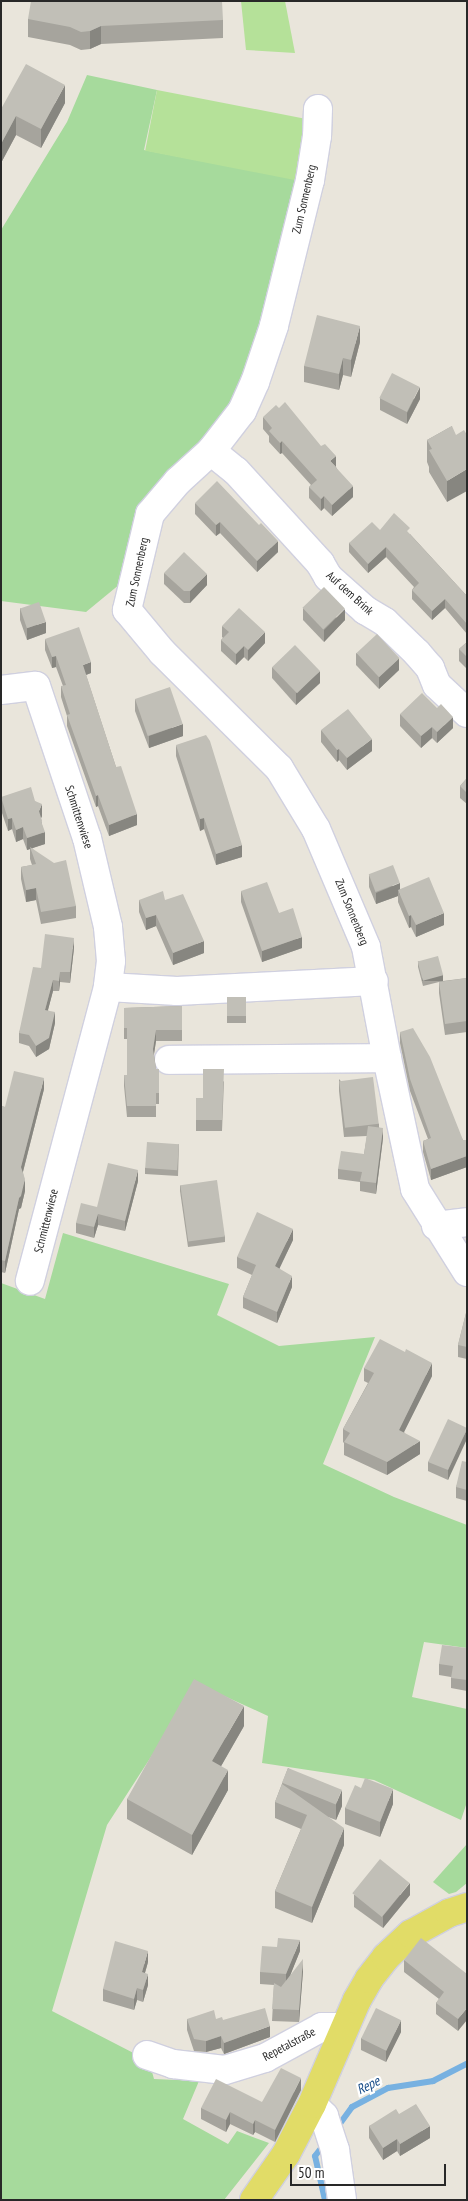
<!DOCTYPE html>
<meta charset="utf-8">
<style>
body{margin:0}
#map{position:relative;width:468px;height:2201px;overflow:hidden;background:#e9e5db;font-family:"PT Sans Narrow",sans-serif}
div>[style]{position:absolute}
.green>*{inset:0;background:#a6da9c}
.pitch>*{inset:0;background:#b5e199;transform-origin:0 0}
.stream>*{height:6px;margin:-3px;padding:0 3px;transform-origin:3px;border-radius:3px;background:#77b1e1}
.roads{filter:drop-shadow(1px 0 #d0d0df) drop-shadow(-1px 0 #d0d0df) drop-shadow(0 1px #d0d0df) drop-shadow(0 -1px #d0d0df)}
.minor>*{height:28px;margin:-14px;padding:0 14px;transform-origin:14px;border-radius:14px;background:#fff}
.major>*{height:28px;margin:-14px;padding:0 14px;transform-origin:14px;border-radius:14px;background:#e1dc67}
.wall>*{inset:0;background:#a6a49d;transform-origin:0 0}
.shaded-wall>*{inset:0;background:#878680;transform-origin:0 0}
.building>*{inset:0;background:#c1bfb7;transform-origin:0 0}
span{translate:-50% -50%;white-space:nowrap;text-align:center;line-height:1.15;-webkit-text-stroke:4.5px #fff;paint-order:stroke}
.street-label{font-size:12px;color:#282828}
.water-label{font-size:14px;color:#1a4e89;font-style:italic}
.frame{position:absolute;inset:0;border:2px solid #282828;pointer-events:none}
.scale{position:absolute;left:290px;top:2164px;width:156px;height:22px;box-sizing:border-box;border:2px solid #282828;border-top:0;padding-left:6px;font-size:15px;line-height:18px;white-space:nowrap;color:#282828;-webkit-text-stroke:4px #fff;paint-order:stroke}
</style>
<div id="map">
<div class="green">
<div style="clip-path:polygon(87px 75px,157px 90px,144px 150px,305px 181px,258px 358px,120px 584px,86px 612px,1px 601px,1px 230px,67px 122px)"></div>
<div style="clip-path:polygon(63px 1233px,229px 1284px,217px 1315px,279px 1346px,375px 1337px,323px 1464px,394px 1497px,467px 1525px,467px 1648px,424px 1642px,412px 1697px,467px 1709px,467px 1802px,461px 1820px,374px 1780px,262px 1763px,268px 1716px,198px 1684px,107px 1825px,52px 2011px,149px 2061px,154px 2079px,199px 2081px,183px 2119px,228px 2144px,237px 2131px,269px 2143px,224px 2200px,1px 2200px,1px 1283px,45px 1299px)"></div>
<div style="clip-path:polygon(467px 1844px,467px 1883px,456px 1892px,449px 1894px,433px 1882px)"></div>
</div>
<div class="pitch">
<div style="clip-path:polygon(241px 1px,285px 1px,295px 53px,246px 50px)"></div>
<div style="left:157px;top:90px;width:156px;height:62px;rotate:11deg"></div>
</div>
<div class="stream">
<div style="left:336px;top:2129px;width:27px;rotate:-54deg"></div>
<div style="left:352px;top:2107px;width:41px;rotate:-27.8deg"></div>
<div style="left:388px;top:2088px;width:46px;rotate:-8.8deg"></div>
<div style="left:433px;top:2081px;width:38px;rotate:-27deg"></div>
<div style="left:325px;top:2200px;width:45px;rotate:-102.8deg"></div>
<div style="left:315px;top:2156px;width:16px;rotate:-52deg"></div>
</div>
<div class="roads">
<div class="minor">
<div style="left:318px;top:109px;width:27px;rotate:92deg"></div>
<div style="left:317px;top:136px;width:45px;rotate:99deg"></div>
<div style="left:310px;top:180px;width:150px;rotate:103.9deg"></div>
<div style="left:274px;top:326px;width:59px;rotate:108.7deg"></div>
<div style="left:255px;top:382px;width:32px;rotate:114deg"></div>
<div style="left:242px;top:411px;width:51px;rotate:127.8deg"></div>
<div style="left:211px;top:451px;width:45px;rotate:137.7deg"></div>
<div style="left:178px;top:481px;width:43px;rotate:130.3deg"></div>
<div style="left:150px;top:514px;width:99px;rotate:103.5deg"></div>
<div style="left:127px;top:610px;width:55px;rotate:50.2deg"></div>
<div style="left:162px;top:652px;width:165px;rotate:44.8deg"></div>
<div style="left:279px;top:768px;width:71px;rotate:58.8deg"></div>
<div style="left:316px;top:829px;width:128px;rotate:67deg"></div>
<div style="left:366px;top:947px;width:113px;rotate:79.3deg"></div>
<div style="left:387px;top:1058px;width:134px;rotate:77.9deg"></div>
<div style="left:415px;top:1189px;width:98px;rotate:57.9deg"></div>
<div style="left:211px;top:451px;width:32px;rotate:39deg"></div>
<div style="left:236px;top:471px;width:125px;rotate:47.6deg"></div>
<div style="left:320px;top:563px;width:16px;rotate:60deg"></div>
<div style="left:328px;top:577px;width:50px;rotate:41.7deg"></div>
<div style="left:365px;top:610px;width:23px;rotate:31deg"></div>
<div style="left:385px;top:622px;width:45px;rotate:44.1deg"></div>
<div style="left:417px;top:653px;width:20px;rotate:49deg"></div>
<div style="left:430px;top:668px;width:18px;rotate:68deg"></div>
<div style="left:437px;top:685px;width:41px;rotate:43deg"></div>
<div style="left:1px;top:690px;width:35px;rotate:-7deg"></div>
<div style="left:36px;top:686px;width:160px;rotate:71.5deg"></div>
<div style="left:87px;top:838px;width:91px;rotate:76.7deg"></div>
<div style="left:108px;top:927px;width:34px;rotate:85deg"></div>
<div style="left:111px;top:961px;width:26px;rotate:97deg"></div>
<div style="left:108px;top:987px;width:304px;rotate:104.9deg"></div>
<div style="left:108px;top:987px;width:69px;rotate:3.3deg"></div>
<div style="left:177px;top:991px;width:197px;rotate:-2.9deg"></div>
<div style="left:169px;top:1060px;width:218px;rotate:-0.5deg"></div>
<div style="left:436px;top:1226px;width:31px;rotate:-7deg"></div>
<div style="left:147px;top:2055px;width:28px;rotate:19deg"></div>
<div style="left:173px;top:2064px;width:52px;rotate:6.6deg"></div>
<div style="left:225px;top:2070px;width:42px;rotate:-16.7deg"></div>
<div style="left:265px;top:2058px;width:65px;rotate:-28.5deg"></div>
<div style="left:322px;top:2027px;width:22px"></div>
<div style="left:312px;top:2104px;width:17px;rotate:45deg"></div>
<div style="left:324px;top:2116px;width:36px;rotate:72deg"></div>
<div style="left:335px;top:2150px;width:50px;rotate:82deg"></div>
</div>
<div class="major">
<div style="left:254px;top:2200px;width:56px;rotate:-55.2deg"></div>
<div style="left:286px;top:2154px;width:56px;rotate:-62.5deg"></div>
<div style="left:312px;top:2104px;width:113px;rotate:-66.6deg"></div>
<div style="left:357px;top:2000px;width:24px;rotate:-60deg"></div>
<div style="left:369px;top:1979px;width:28px;rotate:-52deg"></div>
<div style="left:386px;top:1957px;width:34px;rotate:-43deg"></div>
<div style="left:411px;top:1934px;width:43px;rotate:-28.9deg"></div>
<div style="left:449px;top:1913px;width:19px;rotate:-18deg"></div>
</div>
</div>
<div class="wall">
<div style="clip-path:polygon(28px 19px,223px 20px,223px 38px,101px 44px,90px 49px,81px 50px,70px 45px,28px 37px)"></div>
<div style="clip-path:polygon(65px 103px,41px 148px,16px 135px,1px 163px,1px 109px)"></div>
<div style="clip-path:polygon(360px 342px,351px 377px,343px 375px,339px 390px,304px 382px,304px 366px)"></div>
<div style="clip-path:polygon(380px 398px,420px 399px,407px 424px,380px 410px)"></div>
<div style="clip-path:polygon(263px 417px,336px 467px,353px 497px,332px 516px,324px 508px,321px 511px,309px 498px,309px 487px,311px 485px,282px 453px,280px 454px,269px 442px,269px 436px,263px 429px)"></div>
<div style="clip-path:polygon(452px 426px,447px 502px,429px 472px,429px 467px,427px 462px,427px 440px)"></div>
<div style="clip-path:polygon(195px 503px,278px 552px,257px 572px,220px 533px,216px 536px,195px 514px)"></div>
<div style="clip-path:polygon(380px 530px,410px 534px,467px 596px,467px 634px,445px 608px,432px 620px,412px 599px,412px 590px,414px 587px,386px 557px,368px 573px,349px 552px,349px 543px)"></div>
<div style="clip-path:polygon(164px 573px,207px 585px,190px 603px,184px 603px,164px 584px)"></div>
<div style="clip-path:polygon(20px 608px,46px 633px,27px 640px,20px 620px)"></div>
<div style="clip-path:polygon(303px 608px,345px 620px,324px 642px,303px 620px)"></div>
<div style="clip-path:polygon(222px 626px,265px 643px,248px 661px,244px 657px,236px 665px,221px 651px,221px 640px,223px 638px,222px 637px)"></div>
<div style="clip-path:polygon(45px 639px,91px 673px,86px 675px,116px 767px,137px 825px,109px 836px,98px 806px,96px 807px,67px 726px,67px 716px,61px 697px,61px 686px,63px 686px,56px 667px,52px 668px,45px 650px)"></div>
<div style="clip-path:polygon(467px 642px,467px 669px,459px 661px,459px 649px)"></div>
<div style="clip-path:polygon(356px 653px,399px 670px,379px 689px,356px 665px)"></div>
<div style="clip-path:polygon(272px 667px,320px 683px,296px 705px,272px 678px)"></div>
<div style="clip-path:polygon(135px 699px,183px 736px,149px 748px,135px 711px)"></div>
<div style="clip-path:polygon(400px 714px,453px 728px,437px 743px,432px 738px,421px 748px,400px 726px)"></div>
<div style="clip-path:polygon(321px 730px,372px 751px,347px 770px,339px 760px,337px 762px,321px 742px)"></div>
<div style="clip-path:polygon(176px 745px,242px 857px,216px 865px,204px 829px,200px 831px,176px 756px)"></div>
<div style="clip-path:polygon(467px 778px,467px 804px,460px 798px,460px 786px)"></div>
<div style="clip-path:polygon(1px 797px,35px 801px,42px 816px,41px 818px,45px 844px,32px 848px,76px 906px,76px 918px,41px 924px,36px 900px,26px 902px,21px 879px,21px 867px,32px 865px,30px 859px,30px 849px,27px 850px,23px 839px,16px 842px,12px 829px,8px 831px,1px 810px)"></div>
<div style="clip-path:polygon(369px 875px,400px 889px,444px 925px,416px 937px,411px 927px,409px 928px,398px 902px,398px 896px,376px 904px,369px 887px)"></div>
<div style="clip-path:polygon(241px 891px,279px 913px,302px 948px,262px 962px,241px 902px)"></div>
<div style="clip-path:polygon(139px 900px,165px 900px,204px 953px,173px 965px,156px 926px,146px 930px,139px 912px)"></div>
<div style="clip-path:polygon(74px 948px,70px 983px,60px 982px,59px 991px,53px 991px,48px 1010px,55px 1023px,49px 1049px,36px 1057px,29px 1046px,19px 1043px,19px 1033px,41px 968px)"></div>
<div style="clip-path:polygon(418px 961px,443px 981px,467px 978px,467px 1032px,445px 1035px,439px 993px,439px 982px,423px 986px,418px 967px)"></div>
<div style="left:246px;top:997px;width:26px;height:19px;rotate:90deg"></div>
<div style="clip-path:polygon(182px 1006px,182px 1041px,156px 1041px,154px 1054px,156px 1069px,159px 1080px,159px 1104px,156px 1104px,156px 1117px,127px 1117px,124px 1086px,124px 1075px,127px 1075px,127px 1039px,124px 1039px,124px 1008px)"></div>
<div style="clip-path:polygon(400px 1032px,463px 1140px,467px 1140px,467px 1167px,431px 1180px,423px 1152px,423px 1141px,428px 1139px,410px 1091px,400px 1043px)"></div>
<div style="clip-path:polygon(339px 1079px,379px 1124px,379px 1127px,383px 1138px,376px 1194px,360px 1191px,360px 1182px,338px 1179px,338px 1169px,364px 1154px,367px 1136px,344px 1137px,339px 1091px)"></div>
<div style="clip-path:polygon(224px 1081px,222px 1131px,196px 1131px,196px 1098px,203px 1098px)"></div>
<div style="clip-path:polygon(44px 1089px,23px 1172px,25px 1191px,21px 1208px,19px 1209px,5px 1273px,1px 1272px,1px 1106px,5px 1107px)"></div>
<div style="clip-path:polygon(179px 1144px,178px 1176px,145px 1174px,145px 1168px)"></div>
<div style="clip-path:polygon(138px 1181px,125px 1231px,98px 1225px,94px 1238px,76px 1233px,76px 1223px)"></div>
<div style="clip-path:polygon(180px 1185px,225px 1236px,225px 1242px,188px 1247px,180px 1191px)"></div>
<div style="clip-path:polygon(293px 1240px,279px 1268px,292px 1287px,277px 1323px,243px 1308px,243px 1297px,252px 1275px,237px 1268px,237px 1257px)"></div>
<div style="clip-path:polygon(467px 1309px,467px 1359px,458px 1357px,458px 1345px)"></div>
<div style="clip-path:polygon(364px 1368px,432px 1376px,404px 1432px,420px 1454px,387px 1475px,344px 1455px,344px 1443px,343px 1442px,343px 1429px,368px 1383px,364px 1381px)"></div>
<div style="clip-path:polygon(467px 1428px,448px 1480px,428px 1471px,428px 1462px)"></div>
<div style="clip-path:polygon(467px 1462px,467px 1501px,456px 1498px,456px 1487px)"></div>
<div style="clip-path:polygon(467px 1648px,467px 1691px,451px 1688px,451px 1677px,439px 1675px,439px 1664px)"></div>
<div style="clip-path:polygon(244px 1726px,221px 1766px,228px 1790px,192px 1855px,127px 1819px,127px 1799px)"></div>
<div style="clip-path:polygon(288px 1768px,342px 1806px,336px 1820px,328px 1817px,344px 1845px,312px 1923px,275px 1908px,275px 1891px,301px 1829px,275px 1818px,275px 1802px)"></div>
<div style="clip-path:polygon(361px 1788px,393px 1804px,380px 1837px,345px 1824px,345px 1808px)"></div>
<div style="clip-path:polygon(354px 1895px,410px 1895px,383px 1928px,354px 1907px)"></div>
<div style="clip-path:polygon(300px 1951px,290px 1975px,303px 1971px,299px 2022px,272px 2021px,274px 1985px,260px 1984px,260px 1972px)"></div>
<div style="clip-path:polygon(404px 1960px,467px 1974px,458px 2031px,436px 2014px,436px 2003px,439px 1999px,404px 1972px)"></div>
<div style="clip-path:polygon(148px 1962px,145px 1973px,148px 1985px,143px 2002px,137px 2000px,134px 2010px,103px 2001px,103px 1989px)"></div>
<div style="clip-path:polygon(187px 2019px,216px 2019px,223px 2020px,270px 2037px,224px 2054px,221px 2048px,206px 2052px,194px 2051px,187px 2030px)"></div>
<div style="clip-path:polygon(401px 2032px,386px 2062px,361px 2050px,361px 2038px)"></div>
<div style="clip-path:polygon(301px 2090px,275px 2142px,255px 2132px,253px 2135px,230px 2124px,226px 2132px,201px 2119px,201px 2108px,262px 2102px)"></div>
<div style="clip-path:polygon(399px 2114px,430px 2138px,400px 2156px,397px 2151px,383px 2160px,369px 2138px,369px 2126px)"></div>
</div>
<div class="shaded-wall">
<div style="clip-path:polygon(101px 26px,101px 44px,90px 49px,90px 31px)"></div>
<div style="clip-path:polygon(65px 85px,65px 103px,41px 148px,41px 129px)"></div>
<div style="clip-path:polygon(16px 116px,16px 135px,1px 163px,1px 144px)"></div>
<div style="clip-path:polygon(360px 326px,360px 342px,351px 377px,351px 360px)"></div>
<div style="clip-path:polygon(343px 358px,343px 375px,339px 390px,339px 374px)"></div>
<div style="clip-path:polygon(420px 387px,420px 399px,407px 424px,407px 413px)"></div>
<div style="clip-path:polygon(282px 441px,282px 453px,280px 454px,280px 443px)"></div>
<div style="clip-path:polygon(336px 456px,336px 467px,330px 461px)"></div>
<div style="clip-path:polygon(467px 469px,467px 491px,447px 502px,447px 481px)"></div>
<div style="clip-path:polygon(353px 486px,353px 497px,332px 516px,332px 505px)"></div>
<div style="clip-path:polygon(324px 496px,324px 508px,321px 511px,321px 499px)"></div>
<div style="clip-path:polygon(220px 522px,220px 533px,216px 536px,216px 525px)"></div>
<div style="clip-path:polygon(278px 541px,278px 552px,257px 572px,257px 561px)"></div>
<div style="clip-path:polygon(386px 547px,386px 557px,368px 573px,368px 564px)"></div>
<div style="clip-path:polygon(207px 574px,207px 585px,190px 603px,190px 591px)"></div>
<div style="clip-path:polygon(445px 599px,445px 608px,432px 620px,432px 611px)"></div>
<div style="clip-path:polygon(345px 609px,345px 620px,324px 642px,324px 630px)"></div>
<div style="clip-path:polygon(46px 622px,46px 633px,27px 640px,27px 628px)"></div>
<div style="clip-path:polygon(265px 632px,265px 643px,248px 661px,248px 650px)"></div>
<div style="clip-path:polygon(244px 646px,244px 657px,236px 665px,236px 654px)"></div>
<div style="clip-path:polygon(56px 656px,56px 667px,52px 668px,52px 657px)"></div>
<div style="clip-path:polygon(399px 658px,399px 670px,379px 689px,379px 677px)"></div>
<div style="clip-path:polygon(91px 662px,91px 673px,83px 676px,83px 665px)"></div>
<div style="clip-path:polygon(320px 671px,320px 683px,296px 705px,296px 693px)"></div>
<div style="clip-path:polygon(453px 717px,453px 728px,437px 743px,437px 732px)"></div>
<div style="clip-path:polygon(183px 724px,183px 736px,149px 748px,149px 736px)"></div>
<div style="clip-path:polygon(432px 727px,432px 738px,421px 748px,421px 736px)"></div>
<div style="clip-path:polygon(372px 739px,372px 751px,347px 770px,347px 758px)"></div>
<div style="clip-path:polygon(339px 749px,339px 760px,337px 762px,337px 750px)"></div>
<div style="clip-path:polygon(98px 795px,98px 806px,96px 807px,96px 796px)"></div>
<div style="clip-path:polygon(42px 804px,42px 816px,39px 823px,39px 811px)"></div>
<div style="clip-path:polygon(137px 814px,137px 825px,109px 836px,109px 825px)"></div>
<div style="clip-path:polygon(12px 818px,12px 829px,8px 831px,8px 819px)"></div>
<div style="clip-path:polygon(204px 818px,204px 829px,200px 831px,200px 819px)"></div>
<div style="clip-path:polygon(23px 827px,23px 839px,16px 842px,16px 830px)"></div>
<div style="clip-path:polygon(45px 832px,45px 844px,27px 850px,27px 838px)"></div>
<div style="clip-path:polygon(242px 845px,242px 857px,216px 865px,216px 854px)"></div>
<div style="clip-path:polygon(400px 883px,400px 895px,398px 890px,398px 896px,376px 904px,376px 893px)"></div>
<div style="clip-path:polygon(36px 888px,36px 900px,26px 902px,26px 890px)"></div>
<div style="clip-path:polygon(444px 913px,444px 925px,416px 937px,416px 925px)"></div>
<div style="clip-path:polygon(156px 915px,156px 926px,146px 930px,146px 918px)"></div>
<div style="clip-path:polygon(411px 915px,411px 927px,409px 928px,409px 916px)"></div>
<div style="clip-path:polygon(302px 937px,302px 948px,262px 962px,262px 951px)"></div>
<div style="clip-path:polygon(74px 938px,74px 948px,70px 983px,70px 972px)"></div>
<div style="clip-path:polygon(204px 941px,204px 953px,173px 965px,173px 953px)"></div>
<div style="clip-path:polygon(60px 972px,60px 982px,59px 991px,59px 981px)"></div>
<div style="left:443px;top:975px;width:6px;height:21px;rotate:90deg"></div>
<div style="clip-path:polygon(53px 980px,53px 991px,45px 1021px,45px 1010px)"></div>
<div style="clip-path:polygon(55px 1012px,55px 1023px,49px 1049px,36px 1057px,36px 1046px)"></div>
<div style="clip-path:polygon(156px 1030px,156px 1041px,153px 1060px,153px 1049px)"></div>
<div style="clip-path:polygon(44px 1078px,44px 1089px,21px 1179px,21px 1167px)"></div>
<div style="clip-path:polygon(383px 1128px,383px 1138px,376px 1194px,376px 1183px)"></div>
<div style="clip-path:polygon(467px 1156px,467px 1167px,431px 1180px,431px 1169px)"></div>
<div style="clip-path:polygon(138px 1170px,138px 1181px,125px 1231px,125px 1221px)"></div>
<div style="clip-path:polygon(25px 1179px,25px 1191px,21px 1208px,19px 1209px,5px 1273px,5px 1261px,19px 1198px)"></div>
<div style="clip-path:polygon(98px 1214px,98px 1225px,94px 1238px,94px 1227px)"></div>
<div style="clip-path:polygon(293px 1229px,293px 1240px,275px 1278px,275px 1266px)"></div>
<div style="clip-path:polygon(292px 1276px,292px 1287px,277px 1323px,277px 1312px)"></div>
<div style="clip-path:polygon(432px 1363px,432px 1376px,399px 1442px,399px 1430px)"></div>
<div style="clip-path:polygon(467px 1429px,467px 1439px,448px 1480px,448px 1470px)"></div>
<div style="clip-path:polygon(420px 1441px,420px 1454px,387px 1475px,387px 1462px)"></div>
<div style="clip-path:polygon(244px 1706px,244px 1726px,212px 1782px,212px 1761px)"></div>
<div style="clip-path:polygon(228px 1770px,228px 1790px,192px 1855px,192px 1835px)"></div>
<div style="clip-path:polygon(393px 1789px,393px 1804px,380px 1837px,380px 1822px)"></div>
<div style="clip-path:polygon(342px 1790px,342px 1806px,336px 1820px,336px 1804px)"></div>
<div style="clip-path:polygon(344px 1828px,344px 1845px,312px 1923px,312px 1907px)"></div>
<div style="clip-path:polygon(410px 1883px,410px 1895px,383px 1928px,383px 1916px)"></div>
<div style="clip-path:polygon(300px 1940px,300px 1951px,286px 1986px,286px 1974px)"></div>
<div style="clip-path:polygon(148px 1951px,148px 1962px,142px 1983px,142px 1972px)"></div>
<div style="clip-path:polygon(303px 1959px,303px 1971px,299px 2022px,299px 2010px)"></div>
<div style="clip-path:polygon(148px 1974px,148px 1985px,143px 2002px,143px 1990px)"></div>
<div style="clip-path:polygon(137px 1988px,137px 2000px,134px 2010px,134px 1999px)"></div>
<div style="clip-path:polygon(467px 2008px,467px 2020px,458px 2031px,458px 2019px)"></div>
<div style="clip-path:polygon(401px 2020px,401px 2032px,386px 2062px,386px 2051px)"></div>
<div style="clip-path:polygon(270px 2026px,270px 2037px,224px 2054px,224px 2043px)"></div>
<div style="clip-path:polygon(221px 2036px,221px 2048px,206px 2052px,206px 2041px)"></div>
<div style="clip-path:polygon(301px 2078px,301px 2090px,275px 2142px,275px 2130px)"></div>
<div style="clip-path:polygon(230px 2112px,230px 2124px,226px 2132px,226px 2120px)"></div>
<div style="clip-path:polygon(255px 2120px,255px 2132px,253px 2135px,253px 2124px)"></div>
<div style="clip-path:polygon(430px 2126px,430px 2138px,400px 2156px,400px 2144px)"></div>
<div style="clip-path:polygon(397px 2139px,397px 2151px,383px 2160px,383px 2148px)"></div>
</div>
<div class="building">
<div style="clip-path:polygon(31px 1px,222px 1px,223px 20px,101px 26px,90px 31px,81px 32px,70px 27px,28px 19px)"></div>
<div style="clip-path:polygon(26px 64px,65px 85px,41px 129px,16px 116px,1px 144px,1px 109px)"></div>
<div style="clip-path:polygon(317px 315px,360px 326px,351px 360px,343px 358px,339px 374px,304px 366px)"></div>
<div style="left:392px;top:373px;width:31px;height:28px;rotate:27deg"></div>
<div style="clip-path:polygon(285px 402px,321px 446px,325px 444px,336px 456px,330px 461px,353px 486px,332px 505px,324px 496px,321px 499px,309px 487px,317px 480px,282px 441px,280px 443px,269px 431px,272px 428px,263px 417px,276px 405px,279px 408px)"></div>
<div style="clip-path:polygon(452px 426px,456px 435px,464px 430px,467px 435px,467px 469px,447px 481px,429px 450px,432px 449px,427px 440px)"></div>
<div style="clip-path:polygon(217px 481px,259px 525px,261px 523px,278px 541px,257px 561px,220px 522px,216px 525px,195px 503px)"></div>
<div style="clip-path:polygon(394px 513px,410px 528px,407px 531px,467px 596px,467px 624px,445px 599px,432px 611px,412px 590px,419px 583px,386px 547px,368px 564px,349px 543px,372px 522px,380px 530px)"></div>
<div style="clip-path:polygon(184px 552px,207px 574px,190px 591px,184px 591px,164px 573px)"></div>
<div style="left:324px;top:587px;width:30px;height:30px;rotate:46deg"></div>
<div style="left:39px;top:602px;width:21px;height:20px;rotate:71deg"></div>
<div style="clip-path:polygon(239px 608px,265px 632px,248px 650px,244px 646px,236px 654px,221px 640px,229px 632px,222px 626px)"></div>
<div style="clip-path:polygon(79px 627px,91px 662px,83px 665px,116px 767px,121px 766px,137px 814px,109px 825px,98px 795px,96px 796px,67px 715px,70px 714px,61px 686px,66px 685px,56px 656px,52px 657px,45px 639px)"></div>
<div style="left:377px;top:634px;width:33px;height:28px;rotate:47deg"></div>
<div style="clip-path:polygon(467px 642px,467px 657px,459px 649px)"></div>
<div style="left:295px;top:645px;width:36px;height:32px;rotate:46deg"></div>
<div style="left:170px;top:687px;width:39px;height:37px;rotate:71deg"></div>
<div style="clip-path:polygon(422px 693px,437px 708px,441px 704px,453px 717px,437px 732px,432px 727px,421px 736px,400px 714px)"></div>
<div style="clip-path:polygon(348px 709px,372px 739px,347px 758px,339px 749px,337px 750px,321px 730px)"></div>
<div style="clip-path:polygon(206px 735px,210px 741px,242px 845px,216px 854px,204px 818px,200px 819px,176px 745px)"></div>
<div style="clip-path:polygon(467px 778px,467px 793px,460px 786px)"></div>
<div style="clip-path:polygon(31px 787px,35px 801px,42px 804px,39px 811px,42px 821px,41px 821px,45px 832px,27px 838px,23px 827px,16px 830px,12px 818px,8px 819px,1px 797px)"></div>
<div style="clip-path:polygon(30px 847px,54px 863px,66px 860px,76px 906px,41px 912px,36px 888px,26px 890px,21px 867px,36px 864px)"></div>
<div style="left:393px;top:865px;width:19px;height:26px;rotate:69deg"></div>
<div style="clip-path:polygon(429px 877px,444px 913px,416px 925px,411px 915px,409px 916px,398px 890px)"></div>
<div style="clip-path:polygon(267px 882px,279px 913px,293px 908px,302px 937px,262px 951px,241px 891px)"></div>
<div style="clip-path:polygon(163px 891px,165px 900px,183px 894px,204px 941px,173px 953px,156px 915px,146px 918px,139px 900px)"></div>
<div style="clip-path:polygon(45px 934px,74px 938px,70px 972px,60px 972px,59px 981px,53px 980px,45px 1010px,55px 1012px,49px 1038px,36px 1046px,29px 1035px,19px 1033px,33px 967px,41px 968px)"></div>
<div style="left:438px;top:956px;width:20px;height:21px;rotate:75deg"></div>
<div style="clip-path:polygon(467px 978px,467px 1021px,445px 1024px,439px 982px)"></div>
<div style="left:246px;top:997px;width:19px;height:19px;rotate:90deg"></div>
<div style="clip-path:polygon(182px 1006px,182px 1030px,156px 1030px,153px 1049px,156px 1069px,159px 1069px,159px 1093px,156px 1093px,156px 1106px,127px 1106px,124px 1075px,127px 1075px,127px 1028px,124px 1028px,124px 1008px)"></div>
<div style="clip-path:polygon(413px 1028px,430px 1057px,463px 1140px,467px 1140px,467px 1156px,431px 1169px,423px 1141px,431px 1138px,410px 1079px,400px 1032px)"></div>
<div style="clip-path:polygon(203px 1069px,224px 1069px,222px 1120px,196px 1120px,196px 1098px,203px 1098px)"></div>
<div style="clip-path:polygon(14px 1071px,44px 1078px,21px 1167px,25px 1179px,21px 1196px,19px 1198px,5px 1261px,1px 1260px,1px 1106px,5px 1107px)"></div>
<div style="left:373px;top:1077px;width:47px;height:34px;rotate:83deg"></div>
<div style="clip-path:polygon(368px 1126px,383px 1128px,376px 1183px,360px 1181px,362px 1172px,338px 1169px,341px 1151px,364px 1154px)"></div>
<div style="left:147px;top:1142px;width:32px;height:26px;rotate:4deg"></div>
<div style="clip-path:polygon(108px 1163px,138px 1170px,125px 1221px,98px 1214px,94px 1227px,76px 1223px,81px 1203px,97px 1207px)"></div>
<div style="left:217px;top:1180px;width:57px;height:37px;rotate:82deg"></div>
<div style="clip-path:polygon(257px 1212px,293px 1229px,275px 1266px,292px 1276px,277px 1312px,243px 1297px,256px 1265px,237px 1257px)"></div>
<div style="clip-path:polygon(467px 1309px,467px 1347px,458px 1345px)"></div>
<div style="clip-path:polygon(380px 1339px,405px 1352px,406px 1349px,432px 1363px,399px 1430px,420px 1441px,387px 1462px,344px 1442px,350px 1433px,343px 1429px,374px 1373px,364px 1368px)"></div>
<div style="clip-path:polygon(448px 1419px,467px 1428px,467px 1429px,448px 1470px,428px 1462px)"></div>
<div style="clip-path:polygon(462px 1461px,467px 1462px,467px 1490px,456px 1487px)"></div>
<div style="clip-path:polygon(442px 1645px,467px 1648px,467px 1680px,451px 1678px,453px 1666px,439px 1664px)"></div>
<div style="clip-path:polygon(194px 1679px,244px 1706px,212px 1761px,228px 1770px,192px 1835px,127px 1799px)"></div>
<div style="left:288px;top:1768px;width:58px;height:16px;rotate:22deg"></div>
<div style="clip-path:polygon(365px 1778px,393px 1789px,380px 1822px,345px 1808px,355px 1785px,361px 1788px)"></div>
<div style="clip-path:polygon(282px 1784px,344px 1828px,312px 1907px,275px 1891px,307px 1815px,275px 1802px)"></div>
<div style="left:380px;top:1859px;width:38px;height:44px;rotate:39deg"></div>
<div style="clip-path:polygon(278px 1938px,300px 1940px,286px 1974px,260px 1972px,262px 1946px,277px 1947px)"></div>
<div style="clip-path:polygon(421px 1938px,467px 1974px,467px 2008px,458px 2019px,436px 2003px,444px 1992px,404px 1960px)"></div>
<div style="clip-path:polygon(115px 1941px,148px 1951px,142px 1972px,148px 1974px,143px 1990px,137px 1988px,134px 1999px,103px 1989px)"></div>
<div style="clip-path:polygon(303px 1959px,299px 2010px,272px 2009px,274px 1983px,281px 1987px)"></div>
<div style="clip-path:polygon(265px 2008px,270px 2026px,224px 2043px,221px 2036px,206px 2041px,194px 2039px,187px 2019px,214px 2010px,216px 2019px,222px 2017px,223px 2020px)"></div>
<div style="left:376px;top:2008px;width:28px;height:34px;rotate:26deg"></div>
<div style="clip-path:polygon(281px 2068px,301px 2078px,275px 2130px,255px 2120px,253px 2124px,230px 2112px,226px 2120px,201px 2108px,216px 2079px,262px 2102px)"></div>
<div style="clip-path:polygon(416px 2104px,430px 2126px,400px 2144px,397px 2139px,383px 2148px,369px 2126px,396px 2109px,399px 2114px)"></div>
</div>
<div class="street-label">
<span style="left:304px;top:199px;rotate:-77deg">Zum Sonnenberg</span>
<span style="left:137px;top:572px;rotate:-78deg">Zum Sonnenberg</span>
<span style="left:350px;top:593px;rotate:42deg">Auf dem Brink</span>
<span style="left:79px;top:817px;rotate:72deg">Schmittenwiese</span>
<span style="left:352px;top:912px;rotate:68deg">Zum Sonnenberg</span>
<span style="left:46px;top:1221px;rotate:-76deg">Schmittenwiese</span>
<span style="left:289px;top:2044px;rotate:-28deg">Repetalstraße</span>
</div>
<div class="water-label">
<span style="left:368px;top:2085px;rotate:-27deg">Repe</span>
</div>
<div class="frame"></div>
<div class="scale">50 m</div>
</div>
